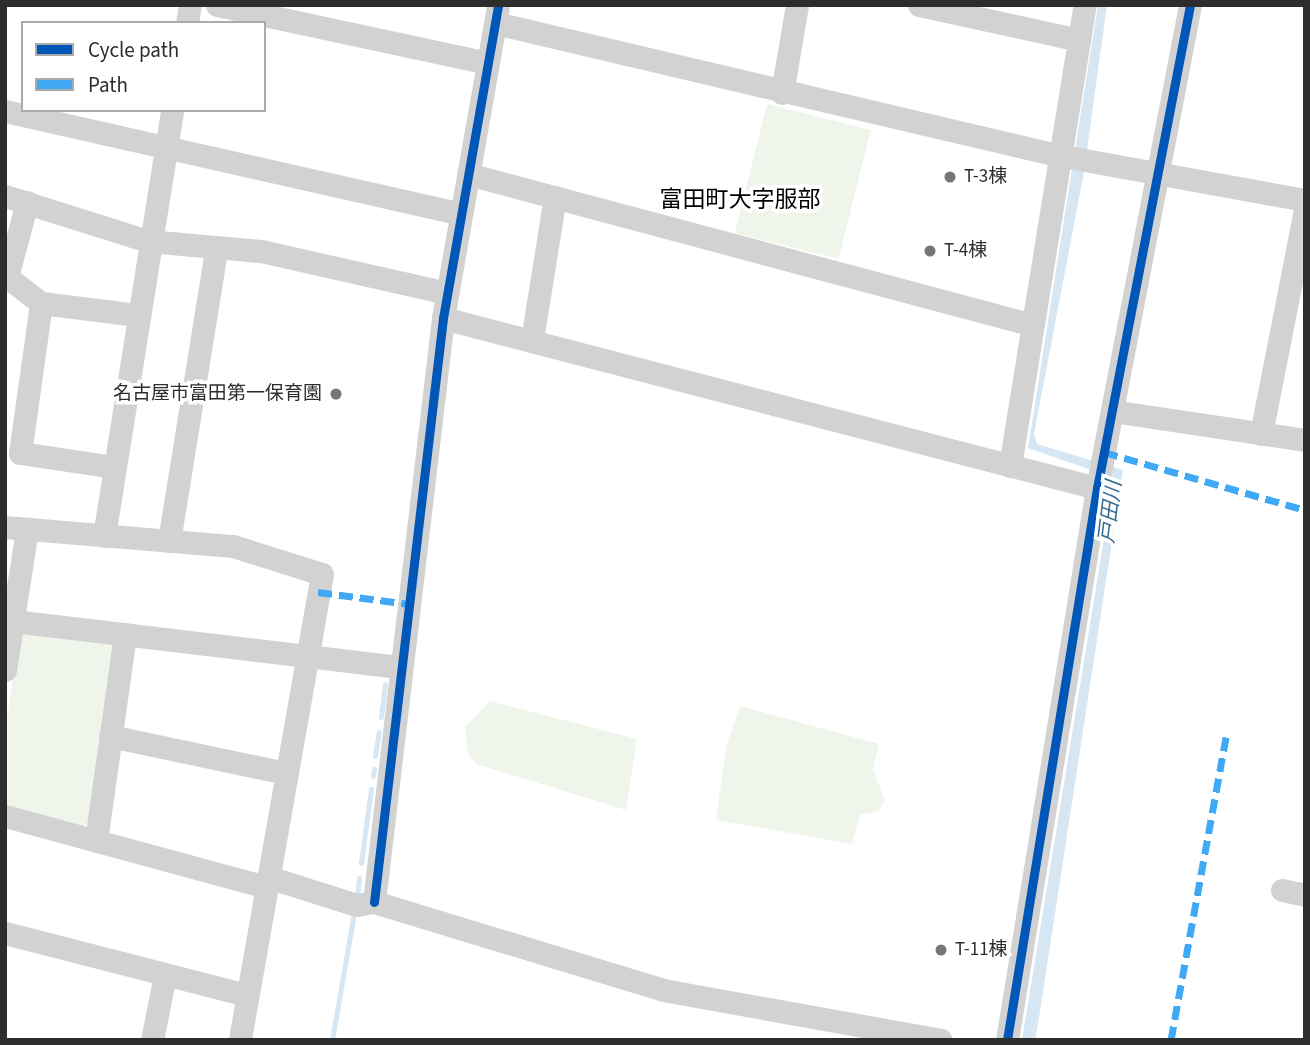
<!DOCTYPE html>
<meta charset="utf-8">
<style>
body{margin:0}
#map{position:relative;width:1310px;height:1045px;overflow:hidden;background:#fff;font-family:"Source Sans 3","Noto Sans JP",sans-serif}
div>[style]{position:absolute}
.green>*{inset:0;background:#f0f5eb;transform-origin:0 0}
.water>*{inset:0;background:#d6e6f2}
.stream>*{height:5px;margin:-2.5px;padding:0 2.5px;transform-origin:2.5px;border-radius:2.5px;background:#d6e6f2}
.minor>*{height:23px;margin:-11.5px;padding:0 11.5px;transform-origin:11.5px;border-radius:11.5px;background:#d2d2d2}
.quiet>*{height:7px;margin-top:-3.5px;transform-origin:0;background:repeating-linear-gradient(90deg,#3fa9f5 0 14px,transparent 0 21px)}
.cycleway>*{height:9px;margin:-4.5px;padding:0 4.5px;transform-origin:4.5px;border-radius:4.5px;background:#0057b8}
.dots>*{width:19px;height:19px;translate:-50% -50%;box-sizing:border-box;border:4px solid #fff;border-radius:50%}
span{translate:-50% -50%;white-space:nowrap;text-align:center;line-height:1.15;-webkit-text-stroke:7px #fff;paint-order:stroke}
.poi-label{font-size:19px;color:#2d2d2d}
.left{translate:0 -50%;text-align:left}
.right{translate:-100% -50%;text-align:right}
.water-label{font-size:21px;color:#376d93;font-style:italic}
.quarter-label{font-size:23px;color:#000}
.frame{position:absolute;inset:0;border:7px solid #2d2d2d;pointer-events:none}
.legend{position:absolute;left:21px;top:21px;width:245px;height:91px;box-sizing:border-box;background:#fff;border:2px solid #ababab;margin:0;padding:9px 12px;list-style:none;font-size:21px;color:#2d2d2d}
.legend li{display:flex;align-items:center;gap:14px;height:35px}
.legend b{width:35px;border:2px solid #ababab}
</style>
<div id="map">
<div class="green">
<div style="left:767px;top:104px;width:107px;height:133px;rotate:14deg"></div>
<div style="clip-path:polygon(27px 629px,111px 640px,116px 646px,91px 822px,82px 828px,5px 807px,5px 732px,19px 635px)"></div>
<div style="clip-path:polygon(490px 701px,637px 739px,626px 810px,476px 764px,468px 754px,465px 727px)"></div>
<div style="clip-path:polygon(740px 706px,879px 744px,873px 769px,885px 801px,878px 811px,860px 815px,852px 844px,716px 820px,726px 747px)"></div>
</div>
<div class="water">
<div style="clip-path:polygon(1098px 5px,1107px 5px,1084px 172px,1034px 434px,1037px 444px,1123px 470px,1039px 1018px,1035px 1040px,1022px 1040px,1114px 478px,1028px 448px)"></div>
</div>
<div class="stream">
<div style="left:381px;top:717px;width:33px;rotate:-83deg"></div>
<div style="left:375px;top:756px;width:24px;rotate:-81deg"></div>
<div style="left:373px;top:776px;width:7px;rotate:-82deg"></div>
<div style="left:361px;top:863px;width:75px;rotate:-82.3deg"></div>
<div style="left:357px;top:897px;width:19px;rotate:-84deg"></div>
<div style="left:332px;top:1040px;width:130px;rotate:-80.2deg"></div>
</div>
<div class="minor">
<div style="left:217px;top:5px;width:276px;rotate:12.1deg"></div>
<div style="left:919px;top:5px;width:164px;rotate:12.3deg"></div>
<div style="left:187px;top:23px;width:18px;rotate:-81deg"></div>
<div style="left:495px;top:23px;width:577px;rotate:13.22deg"></div>
<div style="left:1057px;top:155px;width:252px;rotate:10.3deg"></div>
<div style="left:782px;top:93px;width:89px;rotate:-80.3deg"></div>
<div style="left:5px;top:111px;width:465px;rotate:12.7deg"></div>
<div style="left:468px;top:174px;width:581px;rotate:14.97deg"></div>
<div style="left:5px;top:196px;width:150px;rotate:17.5deg"></div>
<div style="left:148px;top:241px;width:113px;rotate:5.1deg"></div>
<div style="left:261px;top:251px;width:191px;rotate:12.7deg"></div>
<div style="left:27px;top:202px;width:78px;rotate:104.9deg"></div>
<div style="left:7px;top:277px;width:43px;rotate:37.4deg"></div>
<div style="left:443px;top:318px;width:676px;rotate:14.57deg"></div>
<div style="left:532px;top:340px;width:145px;rotate:-80.9deg"></div>
<div style="left:1112px;top:411px;width:195px;rotate:8.5deg"></div>
<div style="left:1261px;top:434px;width:228px;rotate:-78.9deg"></div>
<div style="left:1010px;top:466px;width:467px;rotate:-80.8deg"></div>
<div style="left:114px;top:467px;width:95px;rotate:-171.5deg"></div>
<div style="left:20px;top:453px;width:151px;rotate:-82deg"></div>
<div style="left:41px;top:303px;width:97px;rotate:7.1deg"></div>
<div style="left:5px;top:527px;width:229px;rotate:4.8deg"></div>
<div style="left:233px;top:546px;width:93px;rotate:17.5deg"></div>
<div style="left:322px;top:574px;width:473px;rotate:100deg"></div>
<div style="left:104px;top:536px;width:431px;rotate:-80.9deg"></div>
<div style="left:169px;top:541px;width:294px;rotate:-80.8deg"></div>
<div style="left:5px;top:620px;width:399px;rotate:6.8deg"></div>
<div style="left:5px;top:670px;width:143px;rotate:-81.1deg"></div>
<div style="left:110px;top:736px;width:180px;rotate:11.9deg"></div>
<div style="left:5px;top:816px;width:270px;rotate:15.2deg"></div>
<div style="left:96px;top:841px;width:209px;rotate:-82deg"></div>
<div style="left:268px;top:877px;width:93px;rotate:17.5deg"></div>
<div style="left:357px;top:905px;width:17px;rotate:-10deg"></div>
<div style="left:374px;top:902px;width:302px;rotate:16.9deg"></div>
<div style="left:663px;top:990px;width:282px;rotate:10.2deg"></div>
<div style="left:1282px;top:890px;width:24px;rotate:12deg"></div>
<div style="left:374px;top:902px;width:588px;rotate:-83.26deg"></div>
<div style="left:443px;top:318px;width:318px;rotate:-80deg"></div>
<div style="left:5px;top:933px;width:250px;rotate:14.4deg"></div>
<div style="left:152px;top:1040px;width:66px;rotate:-78.7deg"></div>
<div style="left:1007px;top:1040px;width:559px;rotate:-80.74deg"></div>
<div style="left:1097px;top:488px;width:492px;rotate:-79.1deg"></div>
</div>
<div class="quiet">
<div style="left:1104px;top:452px;width:209px;rotate:16.1deg"></div>
<div style="left:318px;top:592px;width:92px;rotate:7.5deg"></div>
<div style="left:1171px;top:1040px;width:308px;rotate:-79.7deg"></div>
</div>
<div class="cycleway">
<div style="left:374px;top:902px;width:588px;rotate:-83.26deg"></div>
<div style="left:443px;top:318px;width:318px;rotate:-80deg"></div>
<div style="left:1007px;top:1040px;width:559px;rotate:-80.74deg"></div>
<div style="left:1097px;top:488px;width:492px;rotate:-79.1deg"></div>
</div>
<div class="dots">
<div style="left:950px;top:177px;background:#767676"></div>
<div style="left:930px;top:251px;background:#767676"></div>
<div style="left:336px;top:394px;background:#767676"></div>
<div style="left:941px;top:950px;background:#767676"></div>
</div>
<div class="poi-label">
<span class="left" style="left:964px;top:177px">T-3棟</span>
<span class="left" style="left:944px;top:251px">T-4棟</span>
<span class="right" style="left:322px;top:394px">名古屋市富田第一保育園</span>
<span class="left" style="left:955px;top:950px">T-11棟</span>
</div>
<div class="water-label">
<span style="left:1110px;top:512px;rotate:-83deg">戸田川</span>
</div>
<div class="quarter-label">
<span style="left:740px;top:200px">富田町大字服部</span>
</div>
<div class="frame"></div>
<ul class="legend">
<li><b style="height:9px;background:#0057b8"></b>Cycle path</li>
<li><b style="height:9px;background:#3fa9f5"></b>Path</li>
</ul>
</div>
